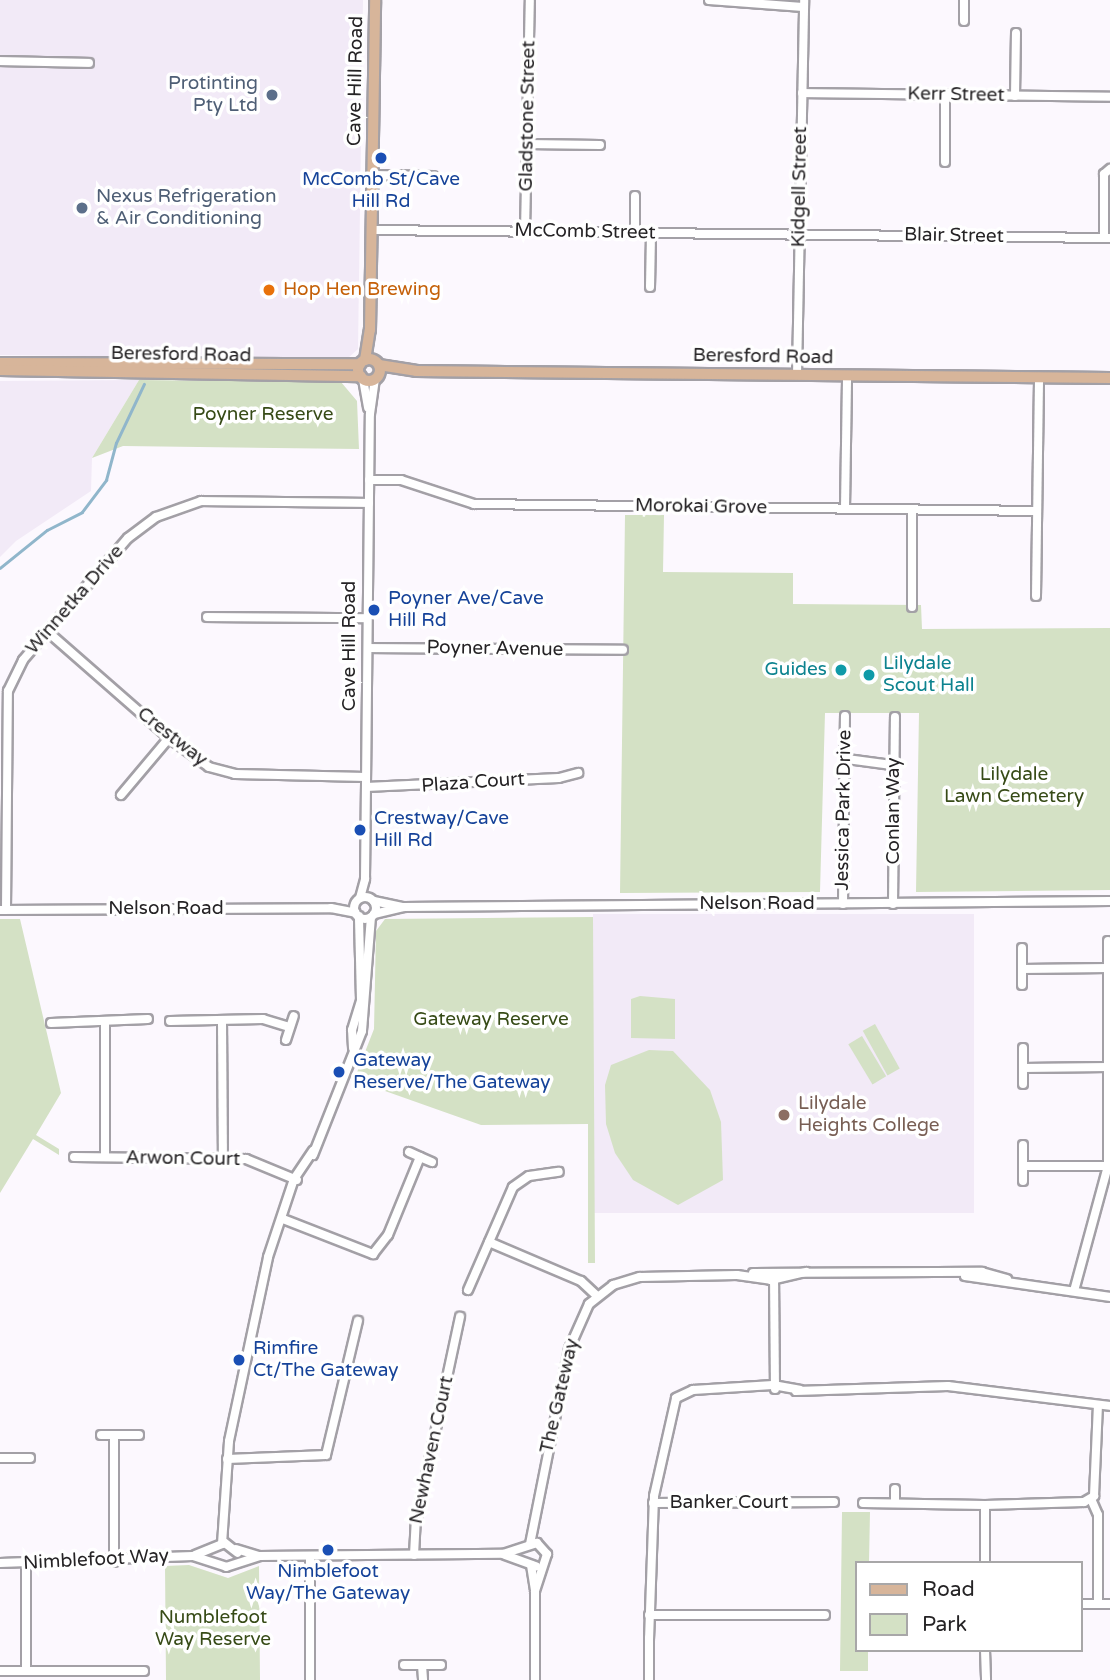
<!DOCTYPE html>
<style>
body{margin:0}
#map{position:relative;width:1110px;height:1680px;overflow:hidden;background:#fcf8fe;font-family:"Varela Round",sans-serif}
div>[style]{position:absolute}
.built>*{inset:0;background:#f2eaf7;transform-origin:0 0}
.green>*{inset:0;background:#d4e1c5;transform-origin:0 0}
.stream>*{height:2.5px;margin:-1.25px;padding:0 1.25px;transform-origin:1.25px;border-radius:1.25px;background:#90b6cb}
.roads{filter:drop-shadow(2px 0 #a3a0a6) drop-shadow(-2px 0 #a3a0a6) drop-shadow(0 2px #a3a0a6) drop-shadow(0 -2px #a3a0a6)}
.minor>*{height:8px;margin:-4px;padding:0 4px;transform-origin:4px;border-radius:4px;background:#fff}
.minor>.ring{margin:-4px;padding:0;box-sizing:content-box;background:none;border:8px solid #fff;border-radius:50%}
.major>*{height:10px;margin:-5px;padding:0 5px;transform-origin:5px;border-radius:5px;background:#d7b59a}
.major>.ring{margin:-5px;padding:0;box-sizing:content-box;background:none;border:10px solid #d7b59a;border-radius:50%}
.dots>*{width:19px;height:19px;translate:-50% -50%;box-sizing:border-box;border:4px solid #fff;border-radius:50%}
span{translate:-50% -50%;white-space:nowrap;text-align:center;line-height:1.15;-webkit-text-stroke:7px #fff;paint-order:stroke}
.street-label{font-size:19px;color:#252325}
.service-label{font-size:19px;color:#4e5e75}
.right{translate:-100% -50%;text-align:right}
.left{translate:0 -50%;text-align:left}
.transit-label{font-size:19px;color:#164399}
.food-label{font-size:19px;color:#c56008}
.park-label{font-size:19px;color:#374b17}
.culture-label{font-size:19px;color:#0d838f}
.education-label{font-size:19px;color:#785e54}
.legend{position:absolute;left:855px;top:1561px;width:228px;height:91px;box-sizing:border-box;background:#fff;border:2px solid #a8a7a8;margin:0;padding:9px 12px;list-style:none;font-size:21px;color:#252325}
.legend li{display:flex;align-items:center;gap:14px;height:35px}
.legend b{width:35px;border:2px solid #a8a7a8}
</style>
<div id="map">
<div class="built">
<div style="clip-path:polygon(0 0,363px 0,358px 349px,347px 359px,0 355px)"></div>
<div style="clip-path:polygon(139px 380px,92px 458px,91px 491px,16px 541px,0 557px,0 381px)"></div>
<div style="left:974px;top:914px;width:299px;height:381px;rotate:90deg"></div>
</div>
<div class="green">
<div style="clip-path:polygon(139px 380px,341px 382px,357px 401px,359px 449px,123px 446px,92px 458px)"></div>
<div style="clip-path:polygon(625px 515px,664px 515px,663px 572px,793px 573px,793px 604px,921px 605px,922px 629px,1110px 628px,1110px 890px,916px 892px,919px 713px,825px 713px,820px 892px,620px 893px)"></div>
<div style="clip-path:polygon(593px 917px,595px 1263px,588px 1263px,588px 1124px,481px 1125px,354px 1080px,374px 1029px,376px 931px,385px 919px)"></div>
<div style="clip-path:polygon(0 919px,20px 919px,61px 1093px,36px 1135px,59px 1149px,59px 1155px,33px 1139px,0 1193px)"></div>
<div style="clip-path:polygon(640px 996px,675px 999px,675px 1039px,631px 1038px,631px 999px)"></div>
<div style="left:875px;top:1024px;width:51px;height:14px;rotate:61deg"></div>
<div style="left:862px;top:1036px;width:47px;height:16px;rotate:59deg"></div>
<div style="clip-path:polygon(649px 1050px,673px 1051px,710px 1090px,721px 1122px,723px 1180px,678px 1205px,633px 1180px,615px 1153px,606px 1124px,605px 1085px,611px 1065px)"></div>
<div style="clip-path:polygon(842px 1512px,870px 1512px,869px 1563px,856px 1563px,856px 1650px,868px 1650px,868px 1671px,840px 1671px)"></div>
<div style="clip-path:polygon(189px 1565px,228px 1578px,259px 1566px,260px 1680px,166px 1680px,165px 1566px)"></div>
</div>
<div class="stream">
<div style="left:0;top:568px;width:60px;rotate:-39deg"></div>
<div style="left:47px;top:530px;width:39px;rotate:-27deg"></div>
<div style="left:82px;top:512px;width:40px;rotate:-53deg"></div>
<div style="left:106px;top:480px;width:38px;rotate:-75deg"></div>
<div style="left:116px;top:443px;width:65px;rotate:-64.6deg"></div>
</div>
<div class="roads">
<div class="minor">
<div style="left:709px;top:0;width:94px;rotate:4.3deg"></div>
<div style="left:964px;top:0;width:21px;rotate:90deg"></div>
<div style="left:0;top:61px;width:89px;rotate:1.3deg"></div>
<div style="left:802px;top:93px;width:308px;rotate:0.7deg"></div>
<div style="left:1015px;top:96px;width:63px;rotate:-89.1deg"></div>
<div style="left:527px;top:144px;width:73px;rotate:0.8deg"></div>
<div style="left:945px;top:162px;width:67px;rotate:-90deg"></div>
<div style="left:372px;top:175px;width:61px;rotate:0.9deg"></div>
<div style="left:635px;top:196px;width:37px;rotate:90deg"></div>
<div style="left:371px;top:230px;width:739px;rotate:0.62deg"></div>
<div style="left:525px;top:231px;width:231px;rotate:-88.8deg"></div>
<div style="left:1104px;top:238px;width:64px;rotate:-90deg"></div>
<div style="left:1104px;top:174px;width:8px;rotate:-40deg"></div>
<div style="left:650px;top:287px;width:54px;rotate:-88.9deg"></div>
<div style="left:797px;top:375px;width:375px;rotate:-88.9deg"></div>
<div style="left:363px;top:379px;width:29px;rotate:80deg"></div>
<div style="left:369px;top:480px;width:32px"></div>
<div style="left:401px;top:480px;width:77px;rotate:18.2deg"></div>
<div style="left:474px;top:504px;width:563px;rotate:0.71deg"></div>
<div style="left:845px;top:508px;width:133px;rotate:-89.1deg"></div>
<div style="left:1036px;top:596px;width:219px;rotate:-89.2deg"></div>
<div style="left:912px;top:607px;width:98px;rotate:-90deg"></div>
<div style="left:207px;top:617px;width:160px;rotate:0.4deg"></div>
<div style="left:48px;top:632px;width:161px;rotate:41.2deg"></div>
<div style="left:169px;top:738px;width:49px;rotate:35.9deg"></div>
<div style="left:209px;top:767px;width:27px;rotate:15deg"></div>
<div style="left:235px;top:774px;width:131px;rotate:1.3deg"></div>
<div style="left:368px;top:648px;width:255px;rotate:0.4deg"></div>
<div style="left:847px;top:759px;width:45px;rotate:7.6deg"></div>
<div style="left:366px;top:787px;width:193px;rotate:-2.7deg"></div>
<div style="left:559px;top:778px;width:20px;rotate:-15deg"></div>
<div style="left:121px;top:795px;width:75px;rotate:-49.9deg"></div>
<div class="ring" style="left:354px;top:897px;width:14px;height:14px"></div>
<div style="left:360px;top:898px;width:20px;rotate:-75deg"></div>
<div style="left:365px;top:879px;width:465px;rotate:-89.4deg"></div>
<div style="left:370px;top:414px;width:35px;rotate:-82deg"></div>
<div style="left:374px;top:901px;width:30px;rotate:12deg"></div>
<div style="left:403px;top:907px;width:707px;rotate:-0.49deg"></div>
<div style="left:843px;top:904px;width:188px;rotate:-89.4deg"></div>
<div style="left:893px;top:904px;width:187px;rotate:-89.4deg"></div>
<div style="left:6px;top:909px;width:218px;rotate:-89.5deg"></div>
<div style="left:8px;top:691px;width:34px;rotate:-64deg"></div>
<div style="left:23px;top:660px;width:161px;rotate:-49.3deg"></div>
<div style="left:128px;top:538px;width:35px;rotate:-37deg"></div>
<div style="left:156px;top:517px;width:48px;rotate:-19.6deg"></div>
<div style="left:201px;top:501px;width:168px;rotate:0.7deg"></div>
<div style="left:0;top:910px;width:331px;rotate:-0.3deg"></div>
<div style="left:331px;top:908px;width:25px;rotate:11deg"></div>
<div style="left:374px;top:914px;width:27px;rotate:-13deg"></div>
<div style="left:1022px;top:948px;width:37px;rotate:90deg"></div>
<div style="left:1022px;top:969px;width:86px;rotate:-0.7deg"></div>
<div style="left:170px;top:1021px;width:93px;rotate:-1.2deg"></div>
<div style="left:263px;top:1019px;width:27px;rotate:17deg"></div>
<div style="left:222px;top:1021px;width:138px;rotate:89.6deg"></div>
<div style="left:105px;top:1022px;width:134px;rotate:90deg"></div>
<div style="left:51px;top:1023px;width:97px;rotate:-2.4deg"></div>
<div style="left:286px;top:1040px;width:25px;rotate:-72deg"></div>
<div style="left:353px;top:1048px;width:18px;rotate:-93deg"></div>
<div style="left:352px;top:1030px;width:31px;rotate:-73deg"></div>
<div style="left:361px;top:1000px;width:84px;rotate:-91.4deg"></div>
<div style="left:1023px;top:1068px;width:85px;rotate:-0.7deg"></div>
<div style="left:1023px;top:1084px;width:36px;rotate:-90deg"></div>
<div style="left:1023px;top:1145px;width:36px;rotate:90deg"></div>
<div style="left:409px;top:1152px;width:12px;rotate:24deg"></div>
<div style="left:313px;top:1155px;width:133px;rotate:-68.4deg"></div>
<div style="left:362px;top:1031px;width:114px;rotate:-85.5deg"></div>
<div style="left:74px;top:1157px;width:172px;rotate:0.7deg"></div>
<div style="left:246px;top:1159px;width:55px;rotate:22.4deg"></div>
<div style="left:1023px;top:1166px;width:85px"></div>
<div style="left:283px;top:1219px;width:97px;rotate:21.3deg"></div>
<div style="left:373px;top:1254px;width:24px;rotate:-52deg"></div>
<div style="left:388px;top:1235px;width:84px;rotate:-67.7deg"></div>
<div style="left:420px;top:1157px;width:13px;rotate:23deg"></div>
<div style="left:489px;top:1242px;width:100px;rotate:23deg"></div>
<div style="left:581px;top:1281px;width:22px;rotate:43deg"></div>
<div style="left:753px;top:1273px;width:229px;rotate:-0.3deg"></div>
<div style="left:982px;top:1272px;width:26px;rotate:16deg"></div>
<div style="left:774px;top:1275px;width:114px;rotate:89.5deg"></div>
<div style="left:965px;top:1276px;width:147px;rotate:8.2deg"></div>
<div style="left:468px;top:1290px;width:112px;rotate:-66.4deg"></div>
<div style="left:513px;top:1187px;width:19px;rotate:-35deg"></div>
<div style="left:529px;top:1176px;width:30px;rotate:-8deg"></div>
<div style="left:1074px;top:1291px;width:130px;rotate:-74.8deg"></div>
<div style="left:1108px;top:1166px;width:225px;rotate:-90deg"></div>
<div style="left:796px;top:1391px;width:152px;rotate:-1.9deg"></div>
<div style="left:948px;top:1386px;width:163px;rotate:7deg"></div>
<div style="left:101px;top:1435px;width:38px"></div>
<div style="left:114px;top:1435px;width:127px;rotate:90deg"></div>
<div style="left:0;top:1458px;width:30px"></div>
<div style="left:227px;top:1459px;width:99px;rotate:-2.3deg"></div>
<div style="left:326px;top:1455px;width:138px;rotate:-76.6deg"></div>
<div style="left:895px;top:1489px;width:13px;rotate:90deg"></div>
<div style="left:1091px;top:1499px;width:17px;rotate:66deg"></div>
<div style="left:1098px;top:1515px;width:89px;rotate:90deg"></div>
<div style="left:653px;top:1503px;width:181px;rotate:-0.3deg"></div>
<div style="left:863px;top:1503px;width:122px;rotate:0.9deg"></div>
<div style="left:222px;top:1544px;width:103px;rotate:-86.1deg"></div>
<div style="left:229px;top:1441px;width:188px;rotate:-78deg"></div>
<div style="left:268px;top:1257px;width:82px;rotate:-71.6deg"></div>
<div style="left:294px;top:1179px;width:34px;rotate:-56deg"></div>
<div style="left:530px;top:1544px;width:199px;rotate:-78.7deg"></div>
<div style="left:569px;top:1349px;width:49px;rotate:-66deg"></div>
<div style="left:589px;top:1304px;width:31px;rotate:-38deg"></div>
<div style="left:613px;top:1285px;width:28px;rotate:-17deg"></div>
<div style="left:640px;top:1277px;width:97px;rotate:-1.2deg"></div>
<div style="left:737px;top:1275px;width:34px;rotate:8deg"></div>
<div style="left:771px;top:1280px;width:36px;rotate:-13deg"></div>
<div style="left:236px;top:1549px;width:24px;rotate:17deg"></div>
<div style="left:259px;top:1556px;width:244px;rotate:-0.5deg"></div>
<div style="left:503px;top:1554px;width:36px;rotate:-18deg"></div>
<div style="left:537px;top:1543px;width:15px;rotate:48deg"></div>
<div style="left:547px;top:1554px;width:39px;rotate:108deg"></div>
<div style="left:195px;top:1555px;width:32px;rotate:-22deg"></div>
<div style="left:225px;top:1543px;width:16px;rotate:38deg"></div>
<div style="left:414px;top:1555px;width:33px;rotate:-87deg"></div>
<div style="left:416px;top:1522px;width:210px;rotate:-77.9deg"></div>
<div style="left:505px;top:1555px;width:33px;rotate:20deg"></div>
<div style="left:310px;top:1556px;width:124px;rotate:90deg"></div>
<div style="left:0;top:1563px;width:193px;rotate:-2.1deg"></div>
<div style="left:193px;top:1556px;width:35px;rotate:18deg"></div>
<div style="left:226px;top:1567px;width:35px;rotate:-18deg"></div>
<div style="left:26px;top:1563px;width:107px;rotate:90deg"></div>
<div style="left:985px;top:1563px;width:58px;rotate:-90deg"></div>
<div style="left:985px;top:1505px;width:99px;rotate:-1.7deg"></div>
<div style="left:1084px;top:1502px;width:12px;rotate:-31deg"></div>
<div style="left:1094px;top:1496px;width:91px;rotate:-87.5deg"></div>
<div style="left:531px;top:1565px;width:26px;rotate:81deg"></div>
<div style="left:535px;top:1591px;width:89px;rotate:90deg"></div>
<div style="left:1080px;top:1604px;width:30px"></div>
<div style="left:649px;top:1615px;width:176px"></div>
<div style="left:649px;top:1638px;width:42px;rotate:90deg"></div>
<div style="left:649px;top:1640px;width:144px;rotate:-88deg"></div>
<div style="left:654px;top:1496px;width:100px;rotate:-77.3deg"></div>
<div style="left:676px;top:1398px;width:19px;rotate:-25deg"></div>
<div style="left:693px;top:1390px;width:80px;rotate:-3.6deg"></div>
<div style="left:773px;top:1385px;width:27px;rotate:10deg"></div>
<div style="left:985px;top:1650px;width:30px;rotate:88deg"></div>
<div style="left:404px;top:1665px;width:37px"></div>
<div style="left:422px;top:1665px;width:15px;rotate:86deg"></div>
<div style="left:0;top:1671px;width:144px"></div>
</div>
<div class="major">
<div class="ring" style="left:358px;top:359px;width:12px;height:12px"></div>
<div style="left:365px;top:360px;width:30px;rotate:-81deg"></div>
<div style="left:370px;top:330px;width:330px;rotate:-89.1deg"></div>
<div style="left:0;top:363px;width:360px;rotate:0.2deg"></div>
<div style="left:379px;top:365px;width:37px;rotate:9deg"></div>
<div style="left:416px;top:371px;width:694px;rotate:0.58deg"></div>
<div style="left:0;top:370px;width:361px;rotate:1deg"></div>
</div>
</div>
<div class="dots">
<div style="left:272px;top:95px;background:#5c6f8a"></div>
<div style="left:381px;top:158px;background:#1a4fb4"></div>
<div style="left:82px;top:208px;background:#5c6f8a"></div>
<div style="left:269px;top:290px;background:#e8710a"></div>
<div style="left:374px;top:610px;background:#1a4fb4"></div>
<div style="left:841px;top:670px;background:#0f9aa8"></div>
<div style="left:869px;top:675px;background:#0f9aa8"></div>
<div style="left:360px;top:830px;background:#1a4fb4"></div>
<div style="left:339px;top:1072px;background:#1a4fb4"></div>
<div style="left:784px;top:1115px;background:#8d6e63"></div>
<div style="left:239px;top:1360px;background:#1a4fb4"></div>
<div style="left:328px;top:1550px;background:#1a4fb4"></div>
</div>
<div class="street-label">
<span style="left:356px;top:81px;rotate:-89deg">Cave Hill Road</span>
<span style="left:956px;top:95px;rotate:1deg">Kerr Street</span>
<span style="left:528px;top:116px;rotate:-89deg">Gladstone Street</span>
<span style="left:800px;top:187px;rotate:-89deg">Kidgell Street</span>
<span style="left:585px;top:232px;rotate:1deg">McComb Street</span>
<span style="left:954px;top:236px;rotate:1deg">Blair Street</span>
<span style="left:181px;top:355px;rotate:1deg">Beresford Road</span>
<span style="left:763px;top:357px;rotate:1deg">Beresford Road</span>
<span style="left:701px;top:507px;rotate:1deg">Morokai Grove</span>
<span style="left:75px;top:600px;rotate:-49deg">Winnetka Drive</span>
<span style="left:350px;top:646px;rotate:-90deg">Cave Hill Road</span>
<span style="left:495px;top:649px;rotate:1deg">Poyner Avenue</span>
<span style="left:172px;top:737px;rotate:38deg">Crestway</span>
<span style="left:473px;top:783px;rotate:-4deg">Plaza Court</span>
<span style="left:844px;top:810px;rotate:-89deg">Jessica Park Drive</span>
<span style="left:894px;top:811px;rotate:-90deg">Conlan Way</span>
<span style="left:757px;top:904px">Nelson Road</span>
<span style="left:166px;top:909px">Nelson Road</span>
<span style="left:183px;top:1159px;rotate:1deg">Arwon Court</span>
<span style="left:560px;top:1396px;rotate:-77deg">The Gateway</span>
<span style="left:432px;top:1450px;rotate:-78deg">Newhaven Court</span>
<span style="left:729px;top:1503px">Banker Court</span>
<span style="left:96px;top:1560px;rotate:-3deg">Nimblefoot Way</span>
</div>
<div class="service-label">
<span class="right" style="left:258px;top:95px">Protinting<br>Pty Ltd</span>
<span class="left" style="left:96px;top:208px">Nexus Refrigeration<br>&amp; Air Conditioning</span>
</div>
<div class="transit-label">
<span style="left:381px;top:191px">McComb St/Cave<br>Hill Rd</span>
<span class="left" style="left:388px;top:610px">Poyner Ave/Cave<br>Hill Rd</span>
<span class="left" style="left:374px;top:830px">Crestway/Cave<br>Hill Rd</span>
<span class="left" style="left:353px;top:1072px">Gateway<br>Reserve/The Gateway</span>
<span class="left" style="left:253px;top:1360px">Rimfire<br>Ct/The Gateway</span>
<span style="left:328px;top:1583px">Nimblefoot<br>Way/The Gateway</span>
</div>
<div class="food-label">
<span class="left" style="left:283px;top:290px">Hop Hen Brewing</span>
</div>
<div class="park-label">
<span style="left:263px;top:415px">Poyner Reserve</span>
<span style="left:1014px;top:786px">Lilydale<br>Lawn Cemetery</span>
<span style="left:491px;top:1020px">Gateway Reserve</span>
<span style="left:213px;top:1629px">Numblefoot<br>Way Reserve</span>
</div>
<div class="culture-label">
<span class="left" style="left:883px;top:675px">Lilydale<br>Scout Hall</span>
<span class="right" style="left:827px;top:670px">Guides</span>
</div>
<div class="education-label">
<span class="left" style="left:798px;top:1115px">Lilydale<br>Heights College</span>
</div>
<ul class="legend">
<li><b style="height:9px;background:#d7b59a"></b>Road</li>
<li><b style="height:19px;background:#d4e1c5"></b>Park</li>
</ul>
</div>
